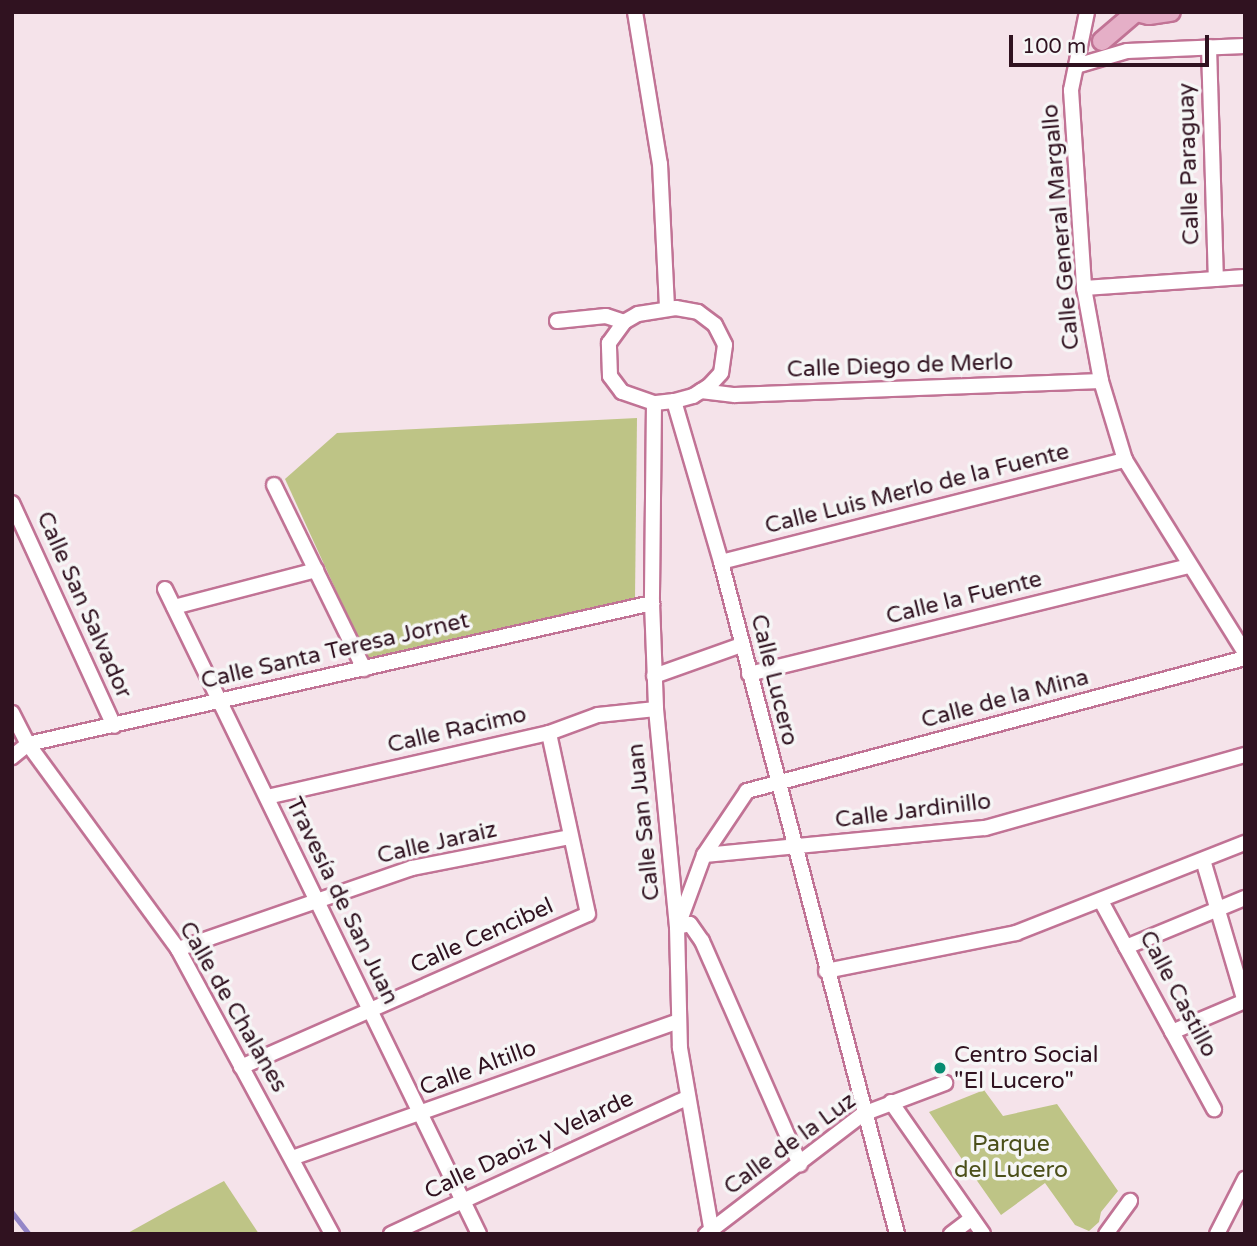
<!DOCTYPE html>
<meta charset="utf-8">
<style>
body{margin:0}
#map{position:relative;width:1257px;height:1246px;overflow:hidden;background:#f5e3ea;font-family:"Varela Round",sans-serif}
div>[style]{position:absolute}
.green>*{inset:0;background:#bec486}
.stream>*{height:4.5px;margin:-2.25px;padding:0 2.25px;transform-origin:2.25px;border-radius:2.25px;background:#9486c7}
.roads{filter:drop-shadow(2px 0 #c17395) drop-shadow(-2px 0 #c17395) drop-shadow(0 2px #c17395) drop-shadow(0 -2px #c17395)}
.minor>*{height:14px;margin:-7px;padding:0 7px;transform-origin:7px;border-radius:7px;background:#fff}
.major>*{height:18px;margin:-9px;padding:0 9px;transform-origin:9px;border-radius:9px;background:#e5afc7}
.dots>*{width:19px;height:19px;translate:-50% -50%;box-sizing:border-box;border:4px solid #f6f6f6;border-radius:50%}
span{translate:-50% -50%;white-space:nowrap;text-align:center;line-height:1.15;-webkit-text-stroke:7px #f6f6f6;paint-order:stroke}
.street-label{font-size:23px;color:#301220}
.poi-label{font-size:23px;color:#301220}
.left{translate:0 -50%;text-align:left}
.park-label{font-size:23px;color:#4b4f19}
.frame{position:absolute;inset:0;border:14px solid #301220;pointer-events:none}
.scale{position:absolute;left:1009px;top:35px;width:200px;height:32px;box-sizing:border-box;border:4px solid #301220;border-top:0;padding-left:9px;font-size:21px;line-height:24px;white-space:nowrap;color:#301220;-webkit-text-stroke:5px #f6f6f6;paint-order:stroke}
</style>
<div id="map">
<div class="green">
<div style="clip-path:polygon(637px 418px,635px 598px,367px 658px,285px 479px,337px 433px)"></div>
<div style="clip-path:polygon(984px 1090px,1003px 1116px,1057px 1104px,1118px 1191px,1101px 1212px,1099px 1222px,1089px 1231px,1075px 1225px,1045px 1183px,1001px 1215px,929px 1112px)"></div>
<div style="clip-path:polygon(224px 1181px,259px 1234px,126px 1234px,171px 1209px)"></div>
</div>
<div class="stream">
<div style="left:12px;top:1212px;width:28px;rotate:52deg"></div>
</div>
<div class="roads">
<div class="minor">
<div style="left:635px;top:12px;width:154px;rotate:80.7deg"></div>
<div style="left:660px;top:164px;width:145px;rotate:87.2deg"></div>
<div style="left:1087px;top:12px;width:80px;rotate:101.6deg"></div>
<div style="left:1071px;top:90px;width:198px;rotate:86.2deg"></div>
<div style="left:1084px;top:288px;width:95px;rotate:79.6deg"></div>
<div style="left:1101px;top:381px;width:83px;rotate:73.1deg"></div>
<div style="left:1125px;top:460px;width:227px;rotate:58.1deg"></div>
<div style="left:1209px;top:47px;width:232px;rotate:88.3deg"></div>
<div style="left:1076px;top:66px;width:53px;rotate:-16.4deg"></div>
<div style="left:1127px;top:51px;width:118px;rotate:-2.4deg"></div>
<div style="left:1084px;top:288px;width:161px;rotate:-3.9deg"></div>
<div style="left:676px;top:308px;width:22px;rotate:10deg"></div>
<div style="left:698px;top:312px;width:21px;rotate:37deg"></div>
<div style="left:715px;top:325px;width:22px;rotate:63deg"></div>
<div style="left:725px;top:345px;width:28px;rotate:98deg"></div>
<div style="left:721px;top:373px;width:18px;rotate:133deg"></div>
<div style="left:709px;top:386px;width:19px;rotate:148deg"></div>
<div style="left:693px;top:396px;width:20px;rotate:165deg"></div>
<div style="left:674px;top:401px;width:20px;rotate:174deg"></div>
<div style="left:654px;top:403px;width:34px;rotate:-161deg"></div>
<div style="left:622px;top:392px;width:20px;rotate:-127deg"></div>
<div style="left:610px;top:376px;width:33px;rotate:-92deg"></div>
<div style="left:609px;top:343px;width:26px;rotate:-54deg"></div>
<div style="left:624px;top:322px;width:16px;rotate:-30deg"></div>
<div style="left:638px;top:314px;width:38px;rotate:-9deg"></div>
<div style="left:557px;top:321px;width:49px;rotate:-5.8deg"></div>
<div style="left:606px;top:316px;width:19px;rotate:18deg"></div>
<div style="left:701px;top:391px;width:34px;rotate:7deg"></div>
<div style="left:735px;top:395px;width:366px;rotate:-2.2deg"></div>
<div style="left:674px;top:401px;width:168px;rotate:73.7deg"></div>
<div style="left:721px;top:562px;width:695px;rotate:75.32deg"></div>
<div style="left:654px;top:403px;width:200px;rotate:90.6deg"></div>
<div style="left:652px;top:603px;width:106px;rotate:87.8deg"></div>
<div style="left:656px;top:709px;width:219px;rotate:84.5deg"></div>
<div style="left:677px;top:927px;width:121px;rotate:88.6deg"></div>
<div style="left:680px;top:1048px;width:189px;rotate:80.2deg"></div>
<div style="left:274px;top:485px;width:205px;rotate:63.9deg"></div>
<div style="left:12px;top:503px;width:245px;rotate:65.4deg"></div>
<div style="left:721px;top:562px;width:417px;rotate:-14.2deg"></div>
<div style="left:165px;top:589px;width:717px;rotate:64.04deg"></div>
<div style="left:174px;top:607px;width:147px;rotate:-14.6deg"></div>
<div style="left:749px;top:674px;width:454px;rotate:-13.8deg"></div>
<div style="left:654px;top:676px;width:92px;rotate:-19.6deg"></div>
<div style="left:12px;top:713px;width:35px;rotate:63deg"></div>
<div style="left:28px;top:744px;width:21px;rotate:141deg"></div>
<div style="left:267px;top:797px;width:289px;rotate:-12.8deg"></div>
<div style="left:549px;top:733px;width:52px;rotate:-20.2deg"></div>
<div style="left:598px;top:715px;width:58px;rotate:-5.9deg"></div>
<div style="left:704px;top:855px;width:282px;rotate:-5.5deg"></div>
<div style="left:985px;top:828px;width:270px;rotate:-15.7deg"></div>
<div style="left:1203px;top:860px;width:148px;rotate:73.5deg"></div>
<div style="left:1101px;top:901px;width:237px;rotate:61.5deg"></div>
<div style="left:679px;top:923px;width:72px;rotate:-69.8deg"></div>
<div style="left:704px;top:855px;width:77px;rotate:-56.1deg"></div>
<div style="left:747px;top:791px;width:515px;rotate:-14.95deg"></div>
<div style="left:677px;top:927px;width:13px;rotate:-13deg"></div>
<div style="left:690px;top:924px;width:21px;rotate:55deg"></div>
<div style="left:702px;top:941px;width:244px;rotate:66.3deg"></div>
<div style="left:1126px;top:947px;width:129px;rotate:-22.4deg"></div>
<div style="left:178px;top:949px;width:248px;rotate:-19.1deg"></div>
<div style="left:412px;top:868px;width:161px;rotate:-11.1deg"></div>
<div style="left:826px;top:971px;width:194px;rotate:-11.3deg"></div>
<div style="left:1016px;top:933px;width:246px;rotate:-21.5deg"></div>
<div style="left:1172px;top:1032px;width:79px;rotate:-23deg"></div>
<div style="left:241px;top:1067px;width:379px;rotate:-23.8deg"></div>
<div style="left:588px;top:914px;width:185px;rotate:-102.2deg"></div>
<div style="left:891px;top:1102px;width:161px;rotate:55.1deg"></div>
<div style="left:292px;top:1158px;width:410px;rotate:-19.5deg"></div>
<div style="left:332px;top:1234px;width:324px;rotate:-118.4deg"></div>
<div style="left:178px;top:949px;width:254px;rotate:-126.2deg"></div>
<div style="left:28px;top:744px;width:640px;rotate:-12.73deg"></div>
<div style="left:391px;top:1234px;width:326px;rotate:-24.7deg"></div>
<div style="left:706px;top:1234px;width:198px;rotate:-37.4deg"></div>
<div style="left:863px;top:1114px;width:88px;rotate:-20.7deg"></div>
<div style="left:951px;top:1234px;width:26px;rotate:-37deg"></div>
<div style="left:1106px;top:1234px;width:41px;rotate:-54deg"></div>
<div style="left:1217px;top:1234px;width:62px;rotate:-63deg"></div>
</div>
<div class="major">
<div style="left:1137px;top:12px;width:12px;rotate:14deg"></div>
<div style="left:1149px;top:15px;width:22px;rotate:-8deg"></div>
<div style="left:1102px;top:41px;width:45px;rotate:-40.5deg"></div>
</div>
</div>
<div class="dots">
<div style="left:940px;top:1068px;background:#078c71"></div>
</div>
<div class="street-label">
<span style="left:1189px;top:164px;rotate:-92deg">Calle Paraguay</span>
<span style="left:1061px;top:227px;rotate:-95deg">Calle General Margallo</span>
<span style="left:900px;top:366px;rotate:-2deg">Calle Diego de Merlo</span>
<span style="left:917px;top:489px;rotate:-14deg">Calle Luis Merlo de la Fuente</span>
<span style="left:964px;top:598px;rotate:-14deg">Calle la Fuente</span>
<span style="left:84px;top:605px;rotate:66deg">Calle San Salvador</span>
<span style="left:335px;top:651px;rotate:-13deg">Calle Santa Teresa Jornet</span>
<span style="left:774px;top:680px;rotate:76deg">Calle Lucero</span>
<span style="left:1005px;top:699px;rotate:-15deg">Calle de la Mina</span>
<span style="left:457px;top:730px;rotate:-13deg">Calle Racimo</span>
<span style="left:913px;top:811px;rotate:-7deg">Calle Jardinillo</span>
<span style="left:644px;top:822px;rotate:-96deg">Calle San Juan</span>
<span style="left:437px;top:843px;rotate:-13deg">Calle Jaraiz</span>
<span style="left:342px;top:901px;rotate:64deg">Travesía de San Juan</span>
<span style="left:482px;top:936px;rotate:-24deg">Calle Cencibel</span>
<span style="left:1178px;top:994px;rotate:62deg">Calle Castillo</span>
<span style="left:233px;top:1007px;rotate:60deg">Calle de Chalanes</span>
<span style="left:478px;top:1068px;rotate:-20deg">Calle Altillo</span>
<span style="left:790px;top:1144px;rotate:-36deg">Calle de la Luz</span>
<span style="left:529px;top:1145px;rotate:-25deg">Calle Daoiz y Velarde</span>
</div>
<div class="poi-label">
<span class="left" style="left:954px;top:1068px">Centro Social<br>"El Lucero"</span>
</div>
<div class="park-label">
<span style="left:1011px;top:1157px">Parque<br>del Lucero</span>
</div>
<div class="frame"></div>
<div class="scale">100 m</div>
</div>
